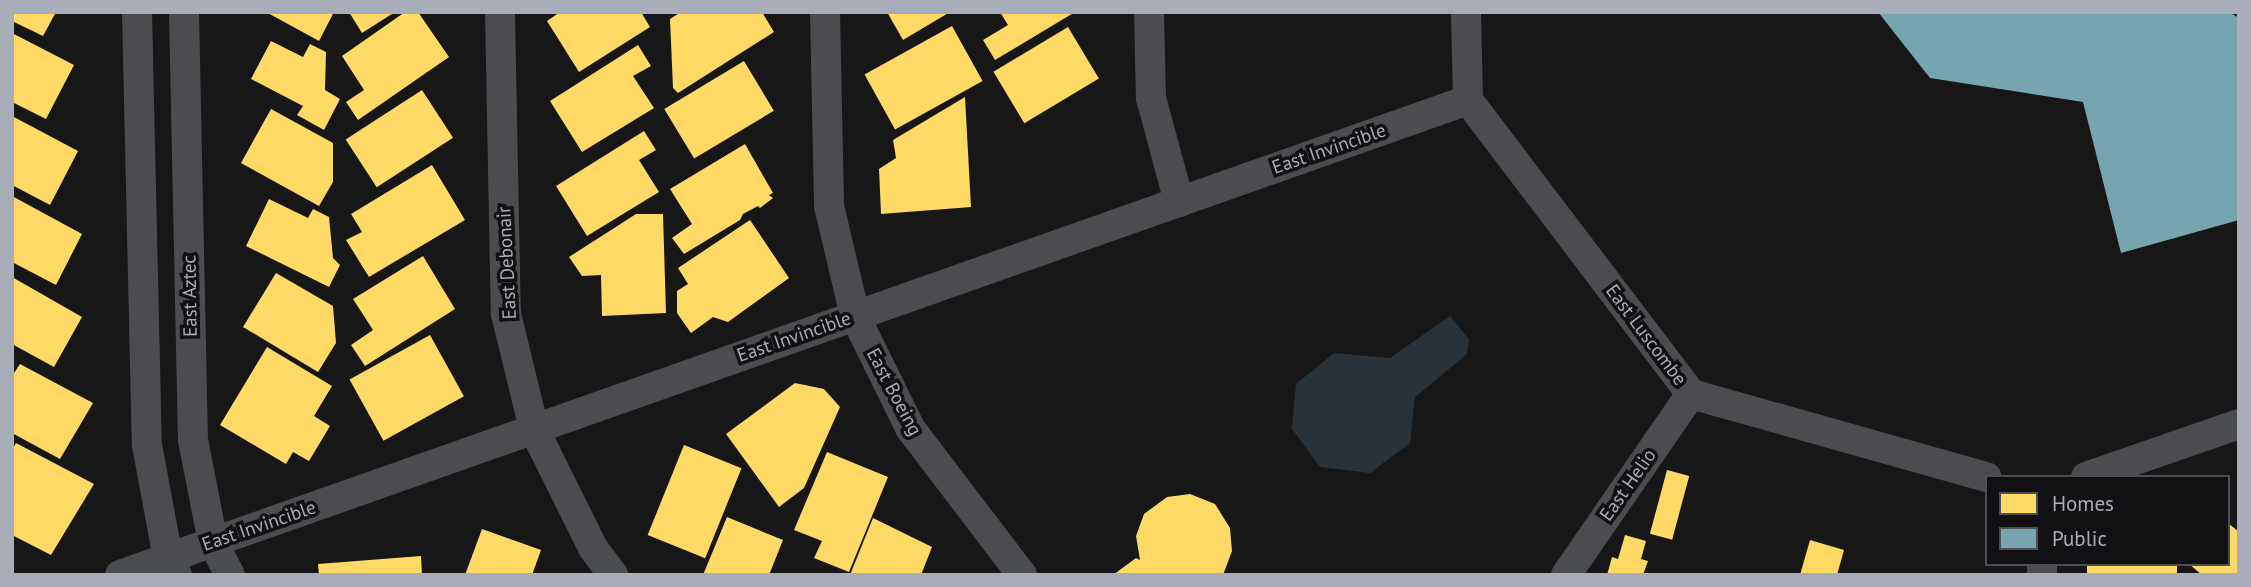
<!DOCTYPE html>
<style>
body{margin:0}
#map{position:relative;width:2251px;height:587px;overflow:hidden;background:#171717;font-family:"PT Sans",sans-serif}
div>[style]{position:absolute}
.water>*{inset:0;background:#2a3239}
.homes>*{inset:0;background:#ffd966;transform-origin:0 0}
.public>*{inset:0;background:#76a5af}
.lane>*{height:30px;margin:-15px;padding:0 15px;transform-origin:15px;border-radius:15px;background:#4b4c50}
span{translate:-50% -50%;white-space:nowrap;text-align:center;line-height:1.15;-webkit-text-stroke:7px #111113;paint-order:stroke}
.street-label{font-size:19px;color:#a8adb8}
.frame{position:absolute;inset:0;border:14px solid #a8adb8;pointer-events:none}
.legend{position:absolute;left:1985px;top:475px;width:245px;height:91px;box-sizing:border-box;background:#111113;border:2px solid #4d4f55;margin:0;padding:9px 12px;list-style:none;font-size:21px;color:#a8adb8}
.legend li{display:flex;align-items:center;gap:14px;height:35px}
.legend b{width:35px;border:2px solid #4d4f55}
</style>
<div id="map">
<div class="water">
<div style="clip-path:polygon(1450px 316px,1469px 339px,1467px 354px,1415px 397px,1410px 443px,1370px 473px,1320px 467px,1292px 429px,1296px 384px,1334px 353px,1390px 358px)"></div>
</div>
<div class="homes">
<div style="clip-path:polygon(12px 12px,56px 12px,43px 36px,12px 21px)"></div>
<div style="clip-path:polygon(266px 12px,334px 12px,319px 41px)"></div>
<div style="clip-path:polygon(349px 12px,395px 12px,362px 33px)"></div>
<div style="clip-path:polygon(405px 12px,418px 12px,449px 57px,358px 120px,346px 102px,364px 90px,342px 56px)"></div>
<div style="clip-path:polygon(560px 12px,641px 12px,650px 27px,579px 72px,547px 21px)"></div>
<div style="clip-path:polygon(681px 12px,762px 12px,774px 32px,678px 93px,673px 88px,670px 19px)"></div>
<div style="clip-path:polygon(887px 12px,950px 12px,903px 40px)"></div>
<div style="clip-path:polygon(1000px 12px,1075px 12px,995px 60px,983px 40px,1008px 25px)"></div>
<div style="left:952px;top:26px;width:63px;height:100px;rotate:61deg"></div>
<div style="left:1068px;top:27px;width:60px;height:87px;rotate:59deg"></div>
<div style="clip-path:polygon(12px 33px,74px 65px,46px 119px,12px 102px)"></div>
<div style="clip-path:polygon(271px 41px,303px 57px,310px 44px,326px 52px,325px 90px,340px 99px,324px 130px,297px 115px,303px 106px,251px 79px)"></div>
<div style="clip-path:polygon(638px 45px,651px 66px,633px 76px,654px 108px,582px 152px,550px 101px)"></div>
<div style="left:744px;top:61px;width:58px;height:93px;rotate:59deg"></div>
<div style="left:422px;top:90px;width:57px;height:91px;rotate:57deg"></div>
<div style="clip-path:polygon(965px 97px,971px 207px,881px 214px,879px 169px,896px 158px,893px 140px)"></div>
<div style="clip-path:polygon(271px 109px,333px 143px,333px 182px,319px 206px,241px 163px)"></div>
<div style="clip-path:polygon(12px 116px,78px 151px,50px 205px,12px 185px)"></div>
<div style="clip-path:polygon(644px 131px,656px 150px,639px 160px,659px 192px,587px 236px,556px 186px)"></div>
<div style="clip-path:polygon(745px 144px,773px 193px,769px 195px,773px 198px,760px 208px,758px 206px,743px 214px,740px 220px,684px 254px,672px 238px,692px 224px,670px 189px)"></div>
<div style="clip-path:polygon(432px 165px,465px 220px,369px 277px,346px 240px,362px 232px,351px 214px)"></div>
<div style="clip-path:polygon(12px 196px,82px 234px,56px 285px,12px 262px)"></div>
<div style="clip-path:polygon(269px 199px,308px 218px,313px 209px,329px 217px,333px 258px,340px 265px,329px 287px,246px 246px)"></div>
<div style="clip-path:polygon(636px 214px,663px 214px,666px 313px,602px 316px,601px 275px,582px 276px,569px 257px)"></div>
<div style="clip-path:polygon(750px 220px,789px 278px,728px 322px,713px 317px,691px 333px,677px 313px,677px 291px,688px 284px,678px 268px)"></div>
<div style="clip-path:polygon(423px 256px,455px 309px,365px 366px,351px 345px,373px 330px,353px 299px)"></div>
<div style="clip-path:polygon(276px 273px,333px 306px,336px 343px,318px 372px,243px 327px)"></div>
<div style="clip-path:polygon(12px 277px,82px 317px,54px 367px,12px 344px)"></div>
<div style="left:430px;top:335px;width:70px;height:92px;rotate:61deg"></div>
<div style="clip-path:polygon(267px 347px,332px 386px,314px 416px,330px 426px,309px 461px,293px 452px,286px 464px,220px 425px)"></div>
<div style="clip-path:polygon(20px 364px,93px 403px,60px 459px,12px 433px,12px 376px)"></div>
<div style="clip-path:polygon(795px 383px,824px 389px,840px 407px,804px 488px,779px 507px,726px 434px)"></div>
<div style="clip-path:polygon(16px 443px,94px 484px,51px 555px,12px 535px,12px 450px)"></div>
<div style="left:684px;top:445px;width:62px;height:97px;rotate:22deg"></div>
<div style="clip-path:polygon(827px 452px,888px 477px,849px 572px,814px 558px,822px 541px,794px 530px)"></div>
<div style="left:1667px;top:470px;width:23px;height:66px;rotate:15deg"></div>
<div style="clip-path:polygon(1190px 494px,1215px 504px,1230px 528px,1232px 551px,1223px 575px,1113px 575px,1136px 558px,1140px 560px,1136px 536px,1144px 514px,1167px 497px)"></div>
<div style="clip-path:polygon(727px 517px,783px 540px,769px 575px,703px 575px)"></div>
<div style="clip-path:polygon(873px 518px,932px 547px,921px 575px,850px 575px)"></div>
<div style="clip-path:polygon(2228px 523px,2239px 532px,2239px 575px,2202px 575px,2189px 564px,2228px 564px)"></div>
<div style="clip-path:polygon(482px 529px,541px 550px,532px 575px,465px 575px)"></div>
<div style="clip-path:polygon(1625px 535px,1646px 541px,1641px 559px,1648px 561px,1643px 575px,1607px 575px,1612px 557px,1618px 559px)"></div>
<div style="clip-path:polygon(1810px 540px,1844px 550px,1837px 575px,1800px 575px)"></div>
<div style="clip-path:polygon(421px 556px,422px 575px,319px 575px,318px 564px)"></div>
<div style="left:2087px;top:564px;width:90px;height:11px"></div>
</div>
<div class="public">
<div style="clip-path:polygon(1878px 12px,2229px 12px,2239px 18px,2239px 220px,2121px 253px,2083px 102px,1930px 78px)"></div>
</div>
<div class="lane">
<div style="left:137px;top:12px;width:433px;rotate:88.7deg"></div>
<div style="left:147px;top:445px;width:115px;rotate:79.5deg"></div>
<div style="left:168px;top:558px;width:19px;rotate:62deg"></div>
<div style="left:184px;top:12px;width:428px;rotate:88.8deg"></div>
<div style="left:193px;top:440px;width:104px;rotate:78.9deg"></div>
<div style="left:213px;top:542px;width:37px;rotate:63deg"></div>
<div style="left:500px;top:12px;width:302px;rotate:88.9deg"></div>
<div style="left:506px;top:314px;width:118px;rotate:76.3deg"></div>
<div style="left:534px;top:429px;width:133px;rotate:63.6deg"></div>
<div style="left:593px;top:548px;width:34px;rotate:53deg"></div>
<div style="left:825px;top:12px;width:194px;rotate:88.8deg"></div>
<div style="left:829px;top:206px;width:113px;rotate:76.7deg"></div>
<div style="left:855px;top:316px;width:125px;rotate:63.8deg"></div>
<div style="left:910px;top:428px;width:185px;rotate:52.7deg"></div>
<div style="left:1149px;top:12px;width:86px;rotate:88.7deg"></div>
<div style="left:1151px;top:98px;width:108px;rotate:74.9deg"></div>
<div style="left:1466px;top:12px;width:88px;rotate:88.7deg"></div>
<div style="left:1468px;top:100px;width:369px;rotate:52.8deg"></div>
<div style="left:1691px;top:394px;width:307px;rotate:15.7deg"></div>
<div style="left:2086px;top:477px;width:162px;rotate:-19.1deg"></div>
<div style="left:2042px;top:564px;width:11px;rotate:90deg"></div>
<div style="left:120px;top:575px;width:1429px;rotate:-19.41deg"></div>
<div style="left:1566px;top:575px;width:220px;rotate:-55.4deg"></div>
</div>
<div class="street-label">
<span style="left:1329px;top:149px;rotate:-19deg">East Invincible</span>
<span style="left:507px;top:263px;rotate:-93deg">East Debonair</span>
<span style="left:190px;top:296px;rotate:-91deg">East Aztec</span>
<span style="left:1646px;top:335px;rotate:53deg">East Luscombe</span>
<span style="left:794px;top:337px;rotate:-19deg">East Invincible</span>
<span style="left:894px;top:392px;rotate:62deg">East Boeing</span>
<span style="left:1628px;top:485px;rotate:-55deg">East Helio</span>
<span style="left:259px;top:526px;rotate:-19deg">East Invincible</span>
</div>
<div class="frame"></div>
<ul class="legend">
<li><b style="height:19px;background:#ffd966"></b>Homes</li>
<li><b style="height:19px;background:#76a5af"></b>Public</li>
</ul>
</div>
